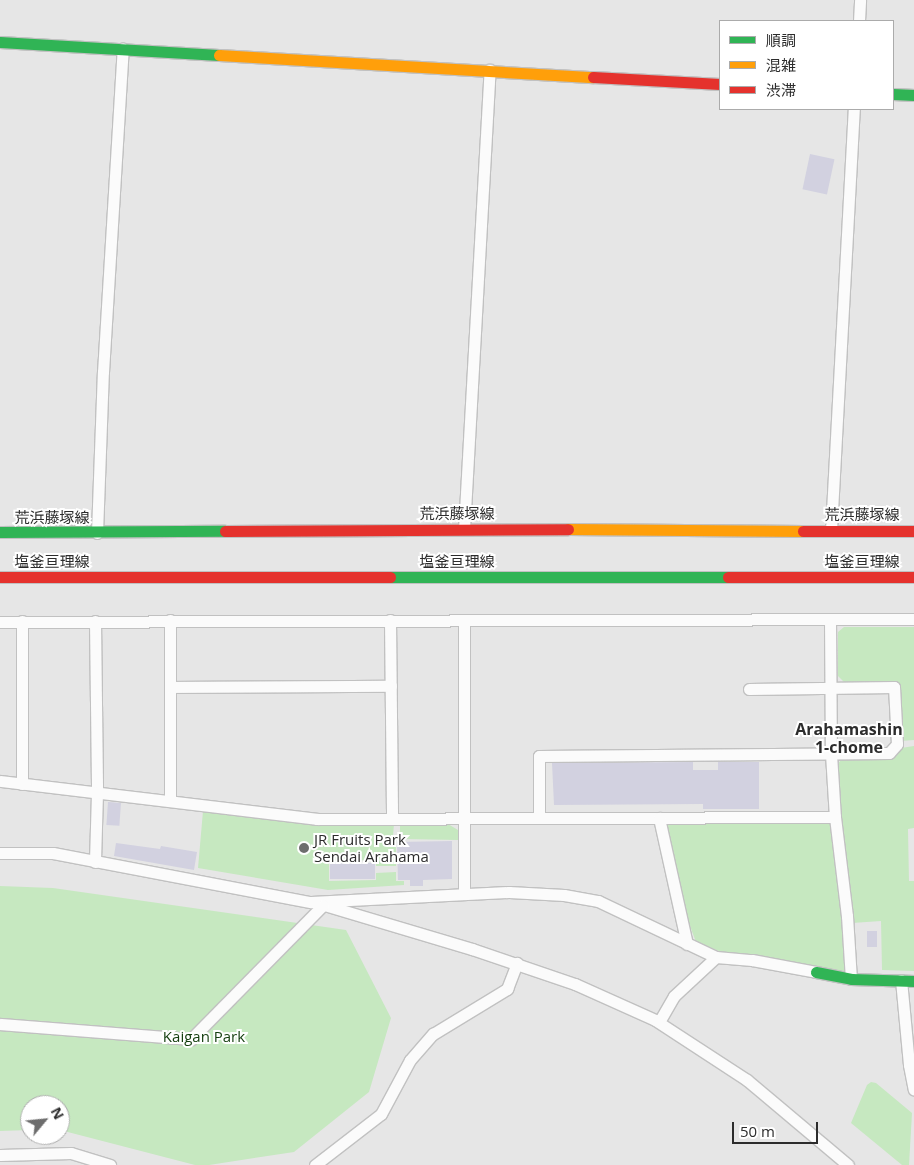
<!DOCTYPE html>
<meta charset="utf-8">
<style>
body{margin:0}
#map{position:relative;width:914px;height:1165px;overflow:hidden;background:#e6e6e6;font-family:"Open Sans","Noto Sans JP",sans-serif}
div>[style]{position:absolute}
.green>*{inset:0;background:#c6e8c0}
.building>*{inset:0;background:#d2d1e0;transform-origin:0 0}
.roads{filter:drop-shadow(1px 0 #c1c1c1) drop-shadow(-1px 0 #c1c1c1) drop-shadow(0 1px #c1c1c1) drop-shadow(0 -1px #c1c1c1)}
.street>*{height:11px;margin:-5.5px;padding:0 5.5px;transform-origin:5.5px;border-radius:5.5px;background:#fbfbfb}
.fast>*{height:11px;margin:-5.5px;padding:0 5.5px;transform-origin:5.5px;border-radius:5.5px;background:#30b455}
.slow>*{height:11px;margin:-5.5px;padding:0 5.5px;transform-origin:5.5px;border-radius:5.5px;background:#ff9f0a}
.jam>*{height:11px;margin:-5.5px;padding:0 5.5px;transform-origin:5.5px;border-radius:5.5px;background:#e5322d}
.dots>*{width:14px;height:14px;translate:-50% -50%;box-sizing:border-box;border:2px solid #fff;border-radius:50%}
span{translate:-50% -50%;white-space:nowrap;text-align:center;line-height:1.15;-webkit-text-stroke:4px #fff;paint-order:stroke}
.street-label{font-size:15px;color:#2c2c2c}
.poi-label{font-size:15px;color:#2c2c2c}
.left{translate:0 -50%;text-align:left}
.park-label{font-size:15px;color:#133d0e}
.neighbourhood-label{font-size:16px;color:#2c2c2c;font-weight:700}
.legend{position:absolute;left:719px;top:20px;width:175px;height:90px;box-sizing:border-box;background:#fff;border:1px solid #ababab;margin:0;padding:6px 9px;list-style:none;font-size:15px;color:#2c2c2c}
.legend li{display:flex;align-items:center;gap:10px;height:25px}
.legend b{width:25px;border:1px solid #ababab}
.north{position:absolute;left:20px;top:1095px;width:50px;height:50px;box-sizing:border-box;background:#fff;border:1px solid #ababab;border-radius:50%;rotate:62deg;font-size:14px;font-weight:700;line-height:20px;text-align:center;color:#2c2c2c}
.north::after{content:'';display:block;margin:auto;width:18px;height:22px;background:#6d6d6d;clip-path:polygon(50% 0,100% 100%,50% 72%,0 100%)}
.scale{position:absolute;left:732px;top:1122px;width:86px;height:22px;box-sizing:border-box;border:2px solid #2c2c2c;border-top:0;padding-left:6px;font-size:15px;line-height:18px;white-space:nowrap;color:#2c2c2c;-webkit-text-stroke:4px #fff;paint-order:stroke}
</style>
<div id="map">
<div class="green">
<div style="clip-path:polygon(844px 627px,914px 627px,914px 740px,900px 741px,899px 682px,844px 682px,838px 676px,838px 632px)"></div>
<div style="clip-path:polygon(914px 746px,914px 828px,908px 829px,909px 881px,914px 881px,914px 971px,882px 970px,881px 921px,852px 923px,841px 817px,838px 764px,843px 757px)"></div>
<div style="clip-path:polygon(203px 811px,317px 825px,394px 824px,393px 836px,396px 836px,396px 866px,376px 866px,376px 860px,329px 861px,329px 881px,376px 880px,376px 873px,396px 872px,396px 881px,404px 881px,404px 885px,328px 890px,198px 868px)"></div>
<div style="clip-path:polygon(669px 819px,827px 819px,833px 824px,847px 966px,844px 971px,724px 953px,696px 942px,687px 918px,664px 826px)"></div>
<div style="clip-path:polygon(400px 824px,448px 824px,458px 830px,458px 840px,403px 839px,403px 833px,400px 832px)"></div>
<div style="clip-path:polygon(0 886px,53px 888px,346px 930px,391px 1018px,369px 1092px,294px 1152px,209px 1165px,195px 1165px,60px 1130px,60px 1105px,30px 1105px,30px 1130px,0 1131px)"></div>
<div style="clip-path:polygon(871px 1082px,876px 1083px,912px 1113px,909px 1165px,902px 1165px,851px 1123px,867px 1085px)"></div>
</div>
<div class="building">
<div style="left:810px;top:154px;width:25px;height:36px;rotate:12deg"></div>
<div style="clip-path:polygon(693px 762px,693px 770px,718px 770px,718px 762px,759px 762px,759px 809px,703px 809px,703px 804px,554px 805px,552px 763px)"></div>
<div style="left:108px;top:802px;width:13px;height:23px;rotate:4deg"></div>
<div style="clip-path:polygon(452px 841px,452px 879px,423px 880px,423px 886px,410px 886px,410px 880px,398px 880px,397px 842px)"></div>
<div style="clip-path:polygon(116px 843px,160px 849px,161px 846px,197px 852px,194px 870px,114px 856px)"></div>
<div style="left:375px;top:863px;width:16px;height:45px;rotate:90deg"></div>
<div style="left:867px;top:931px;width:10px;height:16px"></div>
</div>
<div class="roads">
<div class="street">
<div style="left:859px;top:21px;width:21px;rotate:-87deg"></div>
<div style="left:464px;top:529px;width:460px;rotate:-86.8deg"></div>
<div style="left:831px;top:530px;width:422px;rotate:-86.9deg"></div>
<div style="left:97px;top:533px;width:161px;rotate:-87.9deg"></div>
<div style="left:103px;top:372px;width:324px;rotate:-86.5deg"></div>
<div style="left:830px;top:619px;width:135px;rotate:89.6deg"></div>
<div style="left:831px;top:754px;width:63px;rotate:86.4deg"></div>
<div style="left:835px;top:817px;width:100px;rotate:83.1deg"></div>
<div style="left:847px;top:916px;width:63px;rotate:86.4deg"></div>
<div style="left:170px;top:620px;width:181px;rotate:90deg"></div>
<div style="left:390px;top:620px;width:199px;rotate:89.4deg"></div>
<div style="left:95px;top:621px;width:172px;rotate:89.3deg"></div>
<div style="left:97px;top:793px;width:69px;rotate:91.7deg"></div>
<div style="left:0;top:622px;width:914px;rotate:-0.19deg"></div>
<div style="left:171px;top:687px;width:220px;rotate:-0.3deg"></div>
<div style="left:0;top:781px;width:319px;rotate:6.8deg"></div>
<div style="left:317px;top:819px;width:518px;rotate:-0.22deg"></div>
<div style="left:22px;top:784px;width:163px;rotate:-90deg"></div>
<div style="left:539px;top:818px;width:62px;rotate:-90deg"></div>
<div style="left:539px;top:756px;width:350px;rotate:-0.5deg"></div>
<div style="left:889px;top:753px;width:12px;rotate:-48deg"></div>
<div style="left:897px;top:744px;width:57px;rotate:-93deg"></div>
<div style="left:894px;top:687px;width:145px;rotate:179.2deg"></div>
<div style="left:659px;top:818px;width:129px;rotate:77.5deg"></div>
<div style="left:0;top:853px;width:53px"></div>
<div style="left:53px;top:853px;width:263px;rotate:10.8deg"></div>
<div style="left:311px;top:902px;width:198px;rotate:-2.9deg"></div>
<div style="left:509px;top:892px;width:55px;rotate:3.1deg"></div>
<div style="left:564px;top:895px;width:35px;rotate:10deg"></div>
<div style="left:598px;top:901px;width:131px;rotate:25.4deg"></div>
<div style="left:716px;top:957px;width:36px;rotate:5deg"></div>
<div style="left:752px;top:960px;width:65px;rotate:10.6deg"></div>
<div style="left:464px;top:893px;width:273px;rotate:-90deg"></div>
<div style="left:321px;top:904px;width:158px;rotate:16.6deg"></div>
<div style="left:472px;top:949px;width:109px;rotate:18.8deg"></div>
<div style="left:575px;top:984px;width:88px;rotate:24.2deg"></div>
<div style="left:655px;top:1020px;width:110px;rotate:33.1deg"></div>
<div style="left:747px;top:1080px;width:132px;rotate:40.1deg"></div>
<div style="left:901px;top:980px;width:85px;rotate:84.6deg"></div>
<div style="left:909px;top:1065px;width:25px;rotate:79deg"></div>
<div style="left:659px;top:1022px;width:30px;rotate:-60deg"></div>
<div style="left:674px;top:996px;width:57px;rotate:-42.9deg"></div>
<div style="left:0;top:1024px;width:192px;rotate:4.5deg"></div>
<div style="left:191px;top:1039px;width:188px;rotate:-45.4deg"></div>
<div style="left:0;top:1155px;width:71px;rotate:-1.6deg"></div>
<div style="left:71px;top:1153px;width:41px;rotate:17.1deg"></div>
<div style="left:315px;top:1165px;width:83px;rotate:-37.7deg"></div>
<div style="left:381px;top:1114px;width:61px;rotate:-61.8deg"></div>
<div style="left:410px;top:1060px;width:35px;rotate:-49deg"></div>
<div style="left:433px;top:1034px;width:87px;rotate:-31.3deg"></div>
<div style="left:507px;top:989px;width:28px;rotate:-69deg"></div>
</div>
<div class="fast">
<div style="left:0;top:42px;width:219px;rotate:3.4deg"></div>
<div style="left:893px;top:94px;width:21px;rotate:3deg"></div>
<div style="left:0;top:532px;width:225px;rotate:-0.3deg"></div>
<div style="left:390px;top:577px;width:338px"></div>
<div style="left:816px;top:972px;width:36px;rotate:11deg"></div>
<div style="left:851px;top:979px;width:63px;rotate:1.8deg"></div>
</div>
<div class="slow">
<div style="left:219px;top:55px;width:375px;rotate:3.4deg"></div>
<div style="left:568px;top:529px;width:235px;rotate:0.5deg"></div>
</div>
<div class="jam">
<div style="left:593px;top:77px;width:127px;rotate:3.2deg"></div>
<div style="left:225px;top:531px;width:343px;rotate:-0.3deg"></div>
<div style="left:803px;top:531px;width:111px"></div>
<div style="left:0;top:577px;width:390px"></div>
<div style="left:728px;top:577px;width:186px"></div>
</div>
</div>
<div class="dots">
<div style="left:304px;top:848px;background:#6d6d6d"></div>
</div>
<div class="street-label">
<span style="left:457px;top:514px">荒浜藤塚線</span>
<span style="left:862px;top:515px">荒浜藤塚線</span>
<span style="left:52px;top:518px">荒浜藤塚線</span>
<span style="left:52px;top:562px">塩釜亘理線</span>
<span style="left:457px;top:562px">塩釜亘理線</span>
<span style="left:862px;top:562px">塩釜亘理線</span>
</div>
<div class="poi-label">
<span class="left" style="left:314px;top:848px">JR Fruits Park<br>Sendai Arahama</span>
</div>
<div class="park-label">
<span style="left:204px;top:1037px">Kaigan Park</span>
</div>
<div class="neighbourhood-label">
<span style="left:849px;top:738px">Arahamashin<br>1-chome</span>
</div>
<ul class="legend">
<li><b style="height:6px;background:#30b455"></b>順調</li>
<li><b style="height:6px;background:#ff9f0a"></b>混雑</li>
<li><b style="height:6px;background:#e5322d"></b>渋滞</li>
</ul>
<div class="north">N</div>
<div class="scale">50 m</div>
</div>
